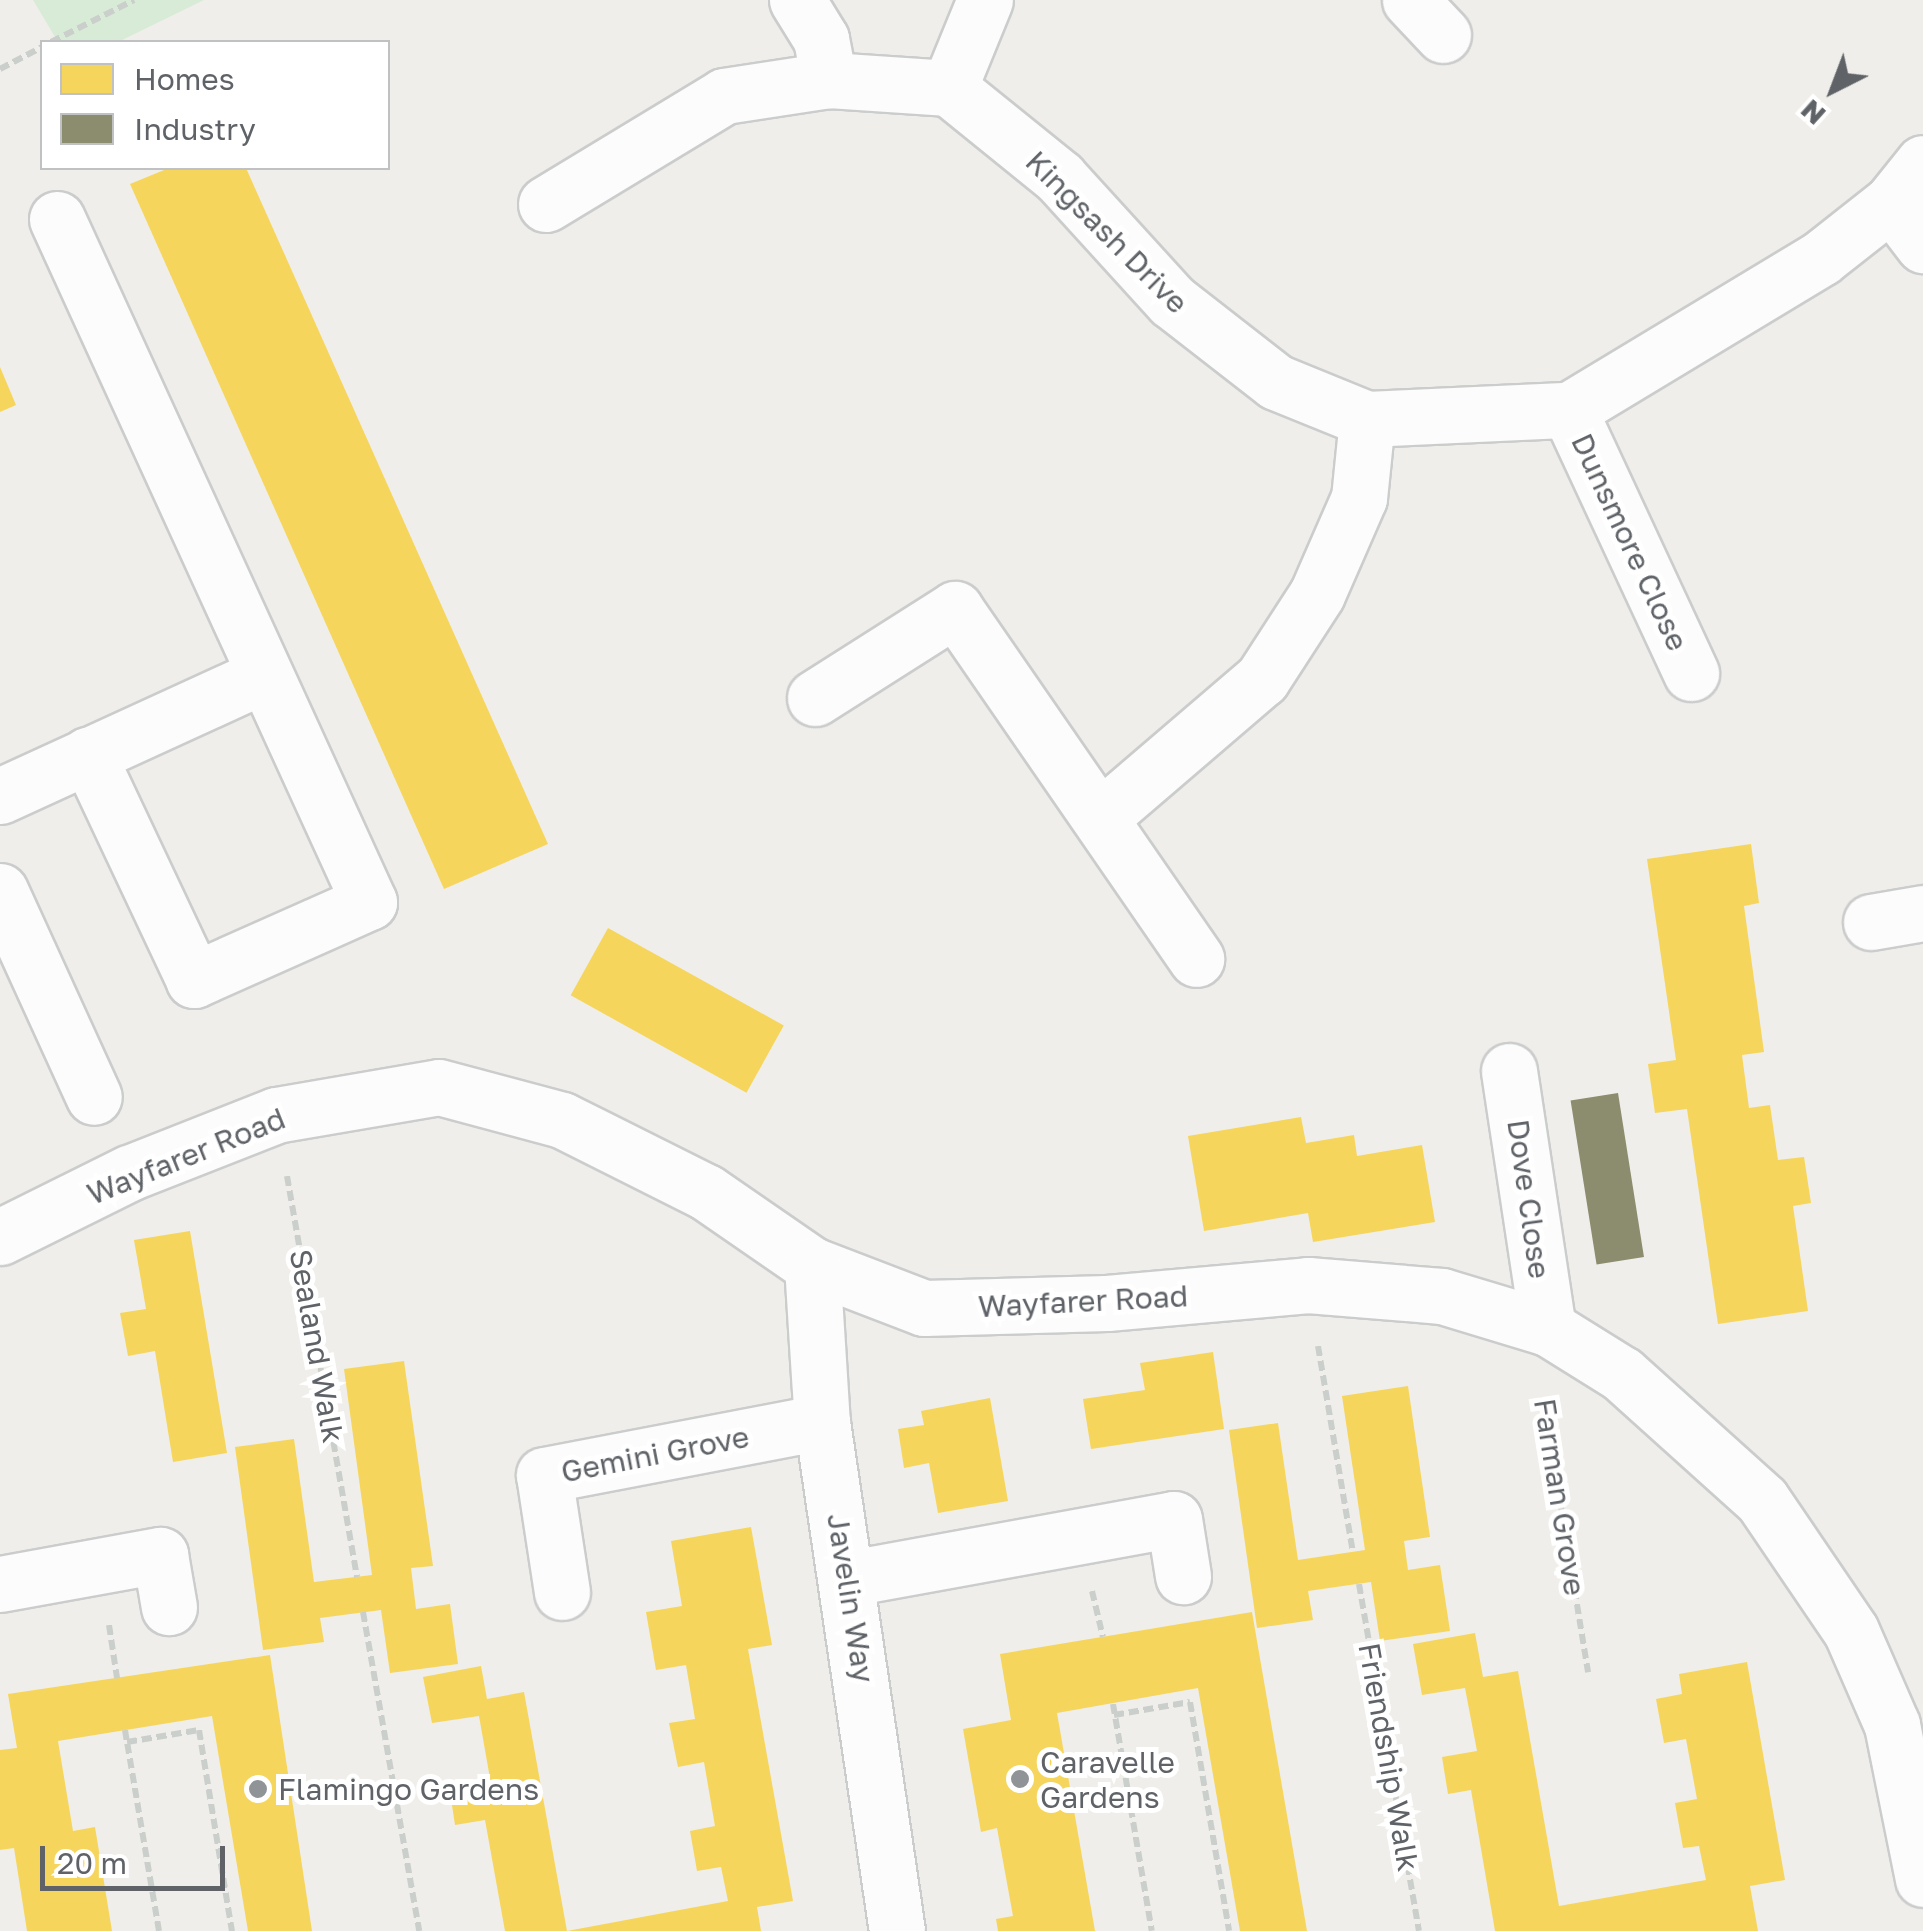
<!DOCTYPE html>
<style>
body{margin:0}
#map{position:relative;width:1923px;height:1931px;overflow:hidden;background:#efeeea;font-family:"Golos Text",sans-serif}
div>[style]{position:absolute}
.green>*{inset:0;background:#d8ebd6}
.homes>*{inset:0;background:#f6d55c;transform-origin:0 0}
.industry>*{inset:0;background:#8c8c6e;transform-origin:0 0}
.path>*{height:6px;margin-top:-3px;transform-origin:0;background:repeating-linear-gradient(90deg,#cacfcc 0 10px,transparent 0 15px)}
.roads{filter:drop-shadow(2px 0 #cbcccc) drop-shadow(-2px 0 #cbcccc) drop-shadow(0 2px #cbcccc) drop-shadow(0 -2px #cbcccc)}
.minor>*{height:55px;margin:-27.5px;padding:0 27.5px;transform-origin:27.5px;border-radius:27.5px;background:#fdfcfc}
.dots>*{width:28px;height:28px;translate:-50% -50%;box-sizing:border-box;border:5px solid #fff;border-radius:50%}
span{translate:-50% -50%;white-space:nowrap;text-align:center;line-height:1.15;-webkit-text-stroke:10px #fff;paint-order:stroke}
.street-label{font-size:30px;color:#5f6368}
.poi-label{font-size:30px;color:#5f6368}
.left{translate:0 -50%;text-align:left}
.legend{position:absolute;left:40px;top:40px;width:350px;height:130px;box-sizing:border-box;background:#fff;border:2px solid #bfc1c3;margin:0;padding:12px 18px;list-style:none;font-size:30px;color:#5f6368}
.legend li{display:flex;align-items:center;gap:20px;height:50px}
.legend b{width:50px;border:2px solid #bfc1c3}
.north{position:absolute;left:1783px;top:40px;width:100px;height:100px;-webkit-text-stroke:8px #fff;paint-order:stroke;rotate:222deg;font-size:28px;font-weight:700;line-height:40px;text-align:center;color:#5f6368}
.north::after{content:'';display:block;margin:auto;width:35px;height:45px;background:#5f6368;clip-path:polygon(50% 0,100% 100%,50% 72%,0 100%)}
.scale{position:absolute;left:40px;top:1846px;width:185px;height:45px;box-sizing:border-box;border:5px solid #5f6368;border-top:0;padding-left:12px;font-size:30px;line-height:35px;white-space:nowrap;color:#5f6368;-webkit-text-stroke:8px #fff;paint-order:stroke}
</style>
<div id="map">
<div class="green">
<div style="clip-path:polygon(33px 0,204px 0,118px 42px,58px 42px)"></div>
</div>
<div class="homes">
<div style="clip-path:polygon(169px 168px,246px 168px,548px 844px,444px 889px,130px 184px)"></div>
<div style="clip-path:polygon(0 367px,16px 405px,0 412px)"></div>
<div style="clip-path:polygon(1751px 844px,1759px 903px,1744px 906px,1764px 1052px,1742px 1055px,1749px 1108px,1770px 1105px,1778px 1160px,1804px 1157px,1811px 1203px,1793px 1206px,1808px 1311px,1718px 1324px,1687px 1109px,1655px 1113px,1648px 1064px,1676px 1060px,1647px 859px)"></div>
<div style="left:608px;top:928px;width:201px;height:77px;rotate:29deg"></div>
<div style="clip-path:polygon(1301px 1117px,1306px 1143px,1354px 1135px,1357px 1156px,1422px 1145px,1435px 1222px,1313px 1242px,1308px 1213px,1204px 1231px,1188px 1136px)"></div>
<div style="clip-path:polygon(190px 1231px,227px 1453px,173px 1462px,155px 1351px,128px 1356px,120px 1313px,146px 1309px,134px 1240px)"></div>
<div style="clip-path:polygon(1213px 1352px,1224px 1429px,1091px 1449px,1083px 1399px,1145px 1390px,1140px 1363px)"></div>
<div style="clip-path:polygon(404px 1361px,433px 1566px,411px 1568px,416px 1609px,450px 1604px,458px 1664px,390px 1673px,381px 1610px,320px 1618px,324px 1642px,263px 1650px,235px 1447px,294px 1439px,314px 1582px,372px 1575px,344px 1369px)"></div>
<div style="clip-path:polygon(1408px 1386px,1430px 1537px,1404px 1541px,1408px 1570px,1440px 1565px,1450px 1631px,1380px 1641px,1371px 1582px,1308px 1591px,1313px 1620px,1257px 1628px,1229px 1430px,1278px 1423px,1298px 1560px,1365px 1550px,1342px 1396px)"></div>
<div style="clip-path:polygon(990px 1398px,1008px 1501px,938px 1513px,929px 1463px,904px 1468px,898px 1429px,924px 1425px,921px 1411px)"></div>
<div style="clip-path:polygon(751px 1527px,772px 1645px,748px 1649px,793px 1901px,757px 1907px,761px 1931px,567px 1931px,728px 1901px,721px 1867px,697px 1871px,690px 1831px,715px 1826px,704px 1762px,678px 1767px,669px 1723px,695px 1719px,686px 1665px,656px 1670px,646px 1612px,682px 1606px,671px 1541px)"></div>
<div style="clip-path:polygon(1252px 1612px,1307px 1931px,1240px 1931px,1198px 1688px,1057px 1713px,1095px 1931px,998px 1931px,996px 1919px,1013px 1916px,997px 1828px,981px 1832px,963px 1729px,1011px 1720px,1000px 1654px)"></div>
<div style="clip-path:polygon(1475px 1633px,1483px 1677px,1518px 1671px,1559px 1906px,1706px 1880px,1699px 1846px,1683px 1848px,1675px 1803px,1697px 1799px,1686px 1739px,1664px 1743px,1656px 1699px,1682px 1694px,1679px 1674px,1747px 1662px,1785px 1880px,1750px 1886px,1758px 1931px,1495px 1931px,1471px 1790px,1448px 1794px,1442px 1757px,1477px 1751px,1465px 1688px,1422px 1695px,1413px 1644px)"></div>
<div style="clip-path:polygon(270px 1655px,312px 1931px,248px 1931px,212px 1716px,58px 1741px,73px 1831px,95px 1827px,112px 1931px,27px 1931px,14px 1848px,0 1850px,0 1750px,17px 1748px,8px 1694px)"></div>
<div style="clip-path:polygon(481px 1666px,487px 1699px,524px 1692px,567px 1931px,505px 1931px,485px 1820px,455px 1825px,450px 1792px,491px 1784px,479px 1716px,432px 1723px,423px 1677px)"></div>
</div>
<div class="industry">
<div style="left:1618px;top:1093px;width:166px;height:48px;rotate:81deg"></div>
</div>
<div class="path">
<div style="left:51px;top:42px;width:93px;rotate:-26.8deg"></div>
<div style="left:0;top:69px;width:47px;rotate:-27.6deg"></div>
<div style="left:287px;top:1176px;width:407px;rotate:80.1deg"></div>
<div style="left:1318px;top:1346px;width:209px;rotate:80.4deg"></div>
<div style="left:1543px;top:1397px;width:279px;rotate:80.7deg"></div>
<div style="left:1359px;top:1584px;width:352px;rotate:80.2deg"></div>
<div style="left:1092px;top:1591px;width:47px;rotate:76.6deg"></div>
<div style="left:363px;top:1612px;width:324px;rotate:80deg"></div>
<div style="left:109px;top:1625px;width:54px;rotate:81.4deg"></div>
<div style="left:1113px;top:1704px;width:230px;rotate:80.3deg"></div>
<div style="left:1114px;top:1715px;width:77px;rotate:-9.7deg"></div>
<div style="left:1190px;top:1702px;width:232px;rotate:80.3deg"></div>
<div style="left:125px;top:1730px;width:12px;rotate:81deg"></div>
<div style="left:159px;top:1931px;width:192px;rotate:-99.6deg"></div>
<div style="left:127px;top:1742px;width:73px;rotate:-9.5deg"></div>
<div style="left:199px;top:1730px;width:204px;rotate:80.7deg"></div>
</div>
<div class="roads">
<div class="minor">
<div style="left:797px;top:0;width:46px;rotate:58.4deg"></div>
<div style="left:821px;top:39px;width:42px;rotate:79deg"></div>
<div style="left:829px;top:80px;width:120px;rotate:3.8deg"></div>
<div style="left:949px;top:88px;width:143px;rotate:39deg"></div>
<div style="left:1060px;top:178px;width:166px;rotate:47.7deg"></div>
<div style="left:1172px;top:301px;width:132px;rotate:37.9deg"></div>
<div style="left:1276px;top:382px;width:98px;rotate:22.1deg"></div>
<div style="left:1367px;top:419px;width:202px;rotate:-2.6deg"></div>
<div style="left:1569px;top:410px;width:294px;rotate:-31.1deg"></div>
<div style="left:1821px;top:258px;width:89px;rotate:-38.2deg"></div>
<div style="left:1891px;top:203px;width:51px;rotate:-51.3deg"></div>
<div style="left:1410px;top:0;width:48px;rotate:46.7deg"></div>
<div style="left:949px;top:88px;width:95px;rotate:-67.8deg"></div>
<div style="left:1891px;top:203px;width:53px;rotate:52.7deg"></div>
<div style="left:546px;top:204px;width:208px;rotate:-31.2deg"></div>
<div style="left:724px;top:96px;width:106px;rotate:-8.7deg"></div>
<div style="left:57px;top:219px;width:751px;rotate:65.45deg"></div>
<div style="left:369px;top:902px;width:192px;rotate:156deg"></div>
<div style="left:194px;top:980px;width:249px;rotate:-115.2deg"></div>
<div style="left:1569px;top:410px;width:290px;rotate:65.1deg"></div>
<div style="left:815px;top:698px;width:166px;rotate:-32.4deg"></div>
<div style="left:955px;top:609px;width:425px;rotate:55.4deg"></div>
<div style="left:0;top:796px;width:290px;rotate:-24.6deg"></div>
<div style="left:1102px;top:816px;width:211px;rotate:-40.6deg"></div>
<div style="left:1262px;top:679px;width:101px;rotate:-57.1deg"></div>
<div style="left:1317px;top:594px;width:105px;rotate:-66.4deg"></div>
<div style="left:1359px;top:498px;width:79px;rotate:-84.2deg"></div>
<div style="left:0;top:891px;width:226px;rotate:65.5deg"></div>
<div style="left:1871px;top:922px;width:53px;rotate:-9.8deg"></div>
<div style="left:1509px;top:1071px;width:260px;rotate:81.4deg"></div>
<div style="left:0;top:1237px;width:144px;rotate:-26.4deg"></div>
<div style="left:129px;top:1173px;width:158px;rotate:-21.5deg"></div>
<div style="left:276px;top:1115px;width:165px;rotate:-9.7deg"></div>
<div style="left:439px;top:1087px;width:127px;rotate:15deg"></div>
<div style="left:562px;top:1120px;width:161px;rotate:26.6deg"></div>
<div style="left:706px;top:1192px;width:129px;rotate:34.6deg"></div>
<div style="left:812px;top:1265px;width:120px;rotate:21deg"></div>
<div style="left:924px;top:1308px;width:183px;rotate:-1.6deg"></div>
<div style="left:1107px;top:1303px;width:202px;rotate:-5.1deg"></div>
<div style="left:1308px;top:1285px;width:134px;rotate:4.7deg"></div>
<div style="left:1442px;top:1296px;width:111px;rotate:16.8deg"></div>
<div style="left:1548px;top:1328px;width:87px;rotate:31.9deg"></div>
<div style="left:1622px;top:1374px;width:188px;rotate:42deg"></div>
<div style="left:1762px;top:1500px;width:158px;rotate:55.8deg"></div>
<div style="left:1851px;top:1631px;width:103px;rotate:66.4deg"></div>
<div style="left:1892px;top:1725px;width:157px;rotate:78.6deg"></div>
<div style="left:812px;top:1265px;width:157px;rotate:86.4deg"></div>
<div style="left:822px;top:1422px;width:514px;rotate:81.62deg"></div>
<div style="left:850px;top:1578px;width:329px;rotate:-10.3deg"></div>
<div style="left:1174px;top:1519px;width:58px;rotate:81deg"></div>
<div style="left:0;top:1584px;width:163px;rotate:-10.3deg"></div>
<div style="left:160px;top:1555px;width:53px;rotate:80.2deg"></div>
<div style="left:562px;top:1592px;width:118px;rotate:-98.7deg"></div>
<div style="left:544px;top:1475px;width:283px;rotate:-10.8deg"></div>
</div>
</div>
<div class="dots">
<div style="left:1020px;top:1779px;background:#919496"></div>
<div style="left:258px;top:1789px;background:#919496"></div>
</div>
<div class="street-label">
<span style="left:1107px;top:232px;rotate:45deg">Kingsash Drive</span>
<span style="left:1630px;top:542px;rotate:65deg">Dunsmore Close</span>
<span style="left:186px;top:1156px;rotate:-22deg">Wayfarer Road</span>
<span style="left:1529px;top:1199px;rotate:82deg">Dove Close</span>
<span style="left:1083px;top:1301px;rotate:-3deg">Wayfarer Road</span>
<span style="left:317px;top:1346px;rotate:80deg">Sealand Walk</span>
<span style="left:655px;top:1454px;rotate:-11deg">Gemini Grove</span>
<span style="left:1560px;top:1497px;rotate:81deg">Farman Grove</span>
<span style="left:851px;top:1598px;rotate:81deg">Javelin Way</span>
<span style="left:1389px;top:1757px;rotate:80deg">Friendship Walk</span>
</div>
<div class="poi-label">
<span class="left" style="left:1040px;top:1779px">Caravelle<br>Gardens</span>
<span class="left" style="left:278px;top:1789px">Flamingo Gardens</span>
</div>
<ul class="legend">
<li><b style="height:28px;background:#f6d55c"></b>Homes</li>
<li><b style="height:28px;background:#8c8c6e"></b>Industry</li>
</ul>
<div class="north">N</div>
<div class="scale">20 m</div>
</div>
